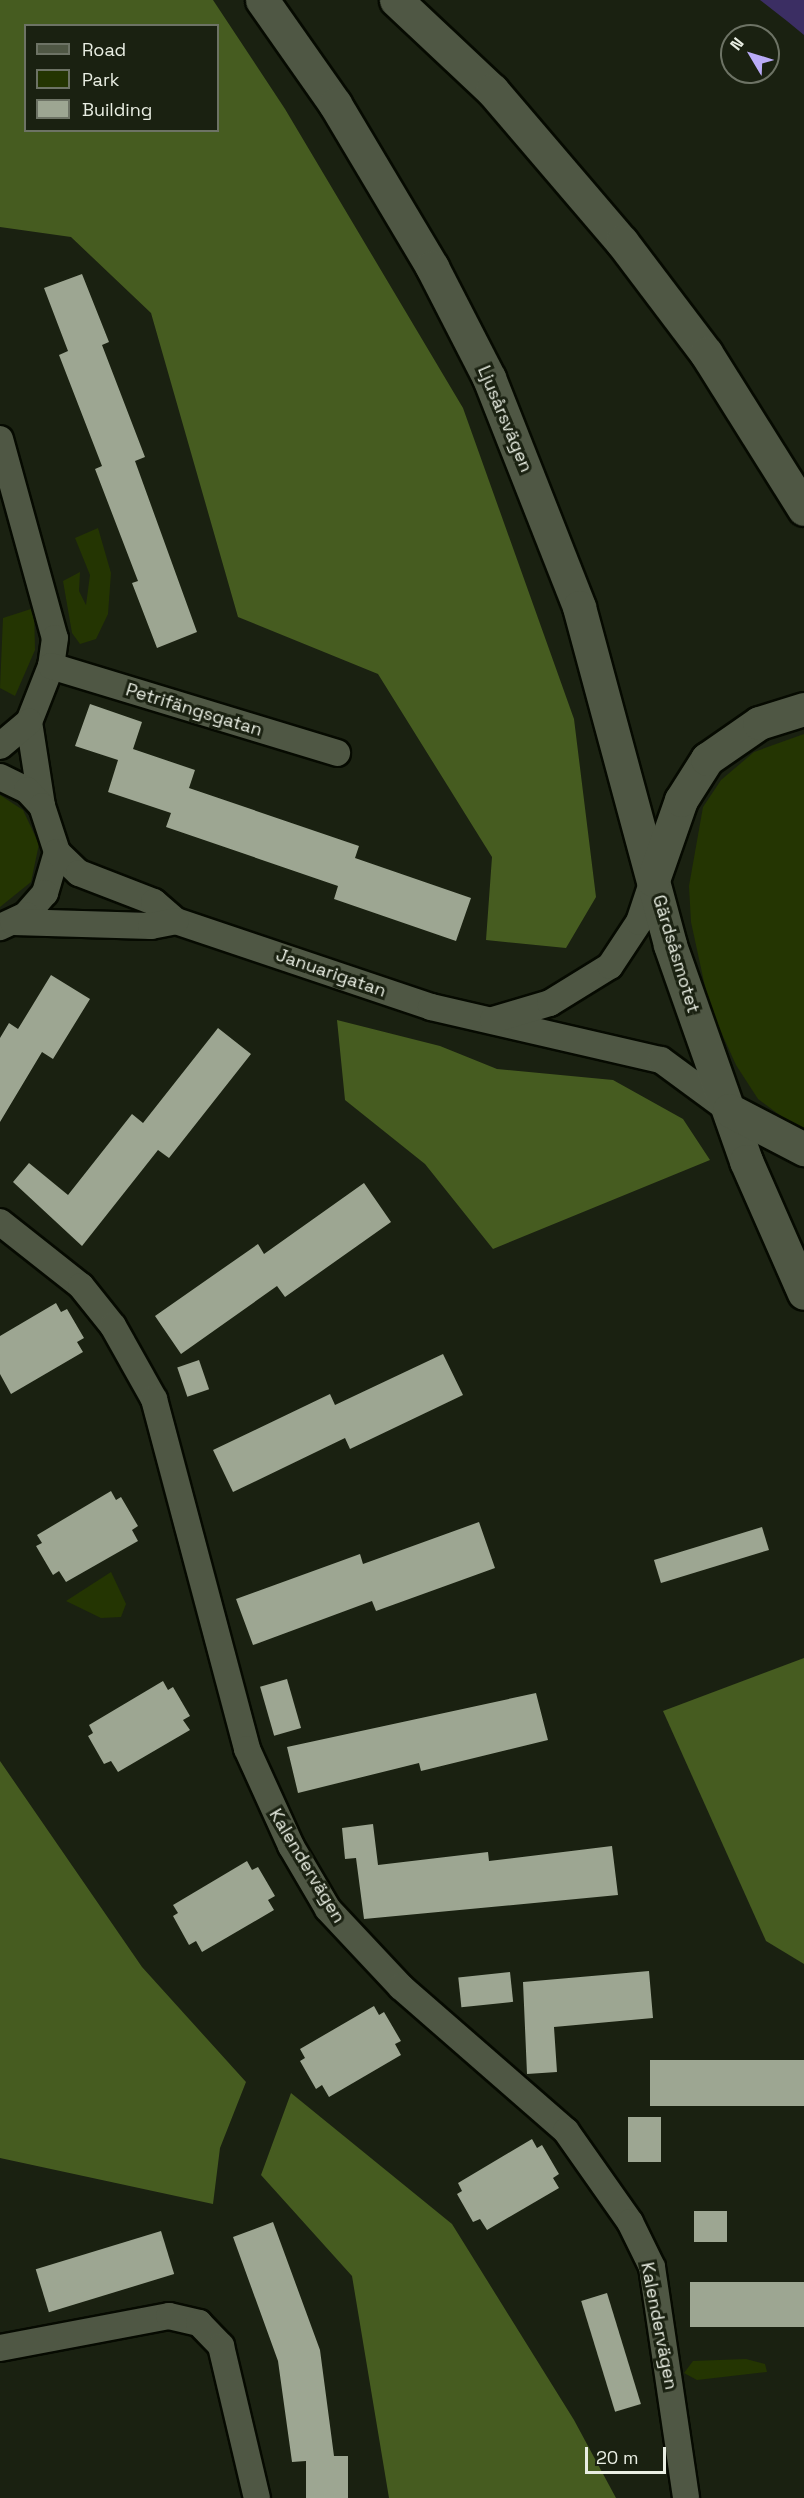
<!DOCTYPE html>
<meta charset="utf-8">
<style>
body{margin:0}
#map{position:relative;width:804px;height:2498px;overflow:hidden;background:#1a2111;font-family:"Space Grotesk",sans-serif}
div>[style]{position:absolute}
.green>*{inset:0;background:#243502}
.forest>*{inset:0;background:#465c20}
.water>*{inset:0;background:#3b2e63}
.building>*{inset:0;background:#9da692;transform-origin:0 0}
.roads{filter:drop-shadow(2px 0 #060a01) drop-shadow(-2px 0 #060a01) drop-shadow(0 2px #060a01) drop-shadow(0 -2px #060a01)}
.street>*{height:26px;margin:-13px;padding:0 13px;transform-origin:13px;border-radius:13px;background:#4f5744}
.secondary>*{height:33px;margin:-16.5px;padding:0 16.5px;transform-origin:16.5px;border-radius:16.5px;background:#4f5744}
span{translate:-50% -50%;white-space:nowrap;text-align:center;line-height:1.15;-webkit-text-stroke:6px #1a2111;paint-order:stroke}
.street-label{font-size:18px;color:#e9eee3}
.legend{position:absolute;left:24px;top:24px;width:195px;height:108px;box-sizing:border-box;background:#1a2111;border:2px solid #6d7365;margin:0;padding:8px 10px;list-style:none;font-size:18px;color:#e9eee3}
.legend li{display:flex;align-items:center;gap:12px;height:30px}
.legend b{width:30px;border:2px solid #6d7365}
.north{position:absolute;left:720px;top:24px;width:60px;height:60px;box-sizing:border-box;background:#1a2111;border:2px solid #6d7365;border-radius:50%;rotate:308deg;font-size:16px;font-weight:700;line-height:24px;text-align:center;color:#e9eee3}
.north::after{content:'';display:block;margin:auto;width:21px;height:27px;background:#b9abf7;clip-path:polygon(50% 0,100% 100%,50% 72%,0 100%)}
.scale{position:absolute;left:585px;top:2447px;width:81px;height:27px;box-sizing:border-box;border:3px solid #e9eee3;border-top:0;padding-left:8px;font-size:18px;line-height:21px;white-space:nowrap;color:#e9eee3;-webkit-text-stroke:4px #1a2111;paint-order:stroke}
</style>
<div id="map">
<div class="green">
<div style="clip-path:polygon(98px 528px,111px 573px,108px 614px,96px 639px,80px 644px,72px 633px,63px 581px,80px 572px,79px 591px,86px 605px,90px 575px,75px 538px)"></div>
<div style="clip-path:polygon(34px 608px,35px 650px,15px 696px,0 688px,3px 618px)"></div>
<div style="clip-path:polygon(804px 734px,804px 1133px,758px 1099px,736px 1065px,709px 1005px,691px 922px,689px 886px,703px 807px,721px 780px,754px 752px)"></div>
<div style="clip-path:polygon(0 795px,23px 810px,39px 844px,31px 882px,0 907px)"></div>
<div style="clip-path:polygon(111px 1572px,126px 1604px,121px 1617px,101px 1618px,66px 1601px)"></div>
<div style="clip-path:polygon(746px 2359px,765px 2364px,767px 2372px,697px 2380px,684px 2373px,693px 2361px)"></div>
</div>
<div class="forest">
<div style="clip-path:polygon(evenodd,0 0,213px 0,285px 109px,463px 408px,574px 719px,596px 897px,566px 948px,486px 940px,492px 857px,378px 674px,238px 617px,151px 313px,71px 237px,0 227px,0 0,26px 26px,218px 26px,218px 130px,26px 130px,26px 26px)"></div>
<div style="clip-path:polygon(337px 1020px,440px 1046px,497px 1069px,613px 1080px,683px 1119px,710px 1160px,493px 1249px,425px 1164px,345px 1100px)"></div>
<div style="clip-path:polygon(804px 1658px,804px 1964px,766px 1941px,663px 1711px)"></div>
<div style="clip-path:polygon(0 1761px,142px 1967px,246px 2082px,220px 2148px,213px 2204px,0 2158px)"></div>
<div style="clip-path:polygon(291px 2093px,452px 2224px,574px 2420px,616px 2498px,389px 2498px,352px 2276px,261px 2175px)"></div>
</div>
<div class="water">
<div style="clip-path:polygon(760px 0,804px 0,804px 35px,787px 21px)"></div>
</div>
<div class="building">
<div style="clip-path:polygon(82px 274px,109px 342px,102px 345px,145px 457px,135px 461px,197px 632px,157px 648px,132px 583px,138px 581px,95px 469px,102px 466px,59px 355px,68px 351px,44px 288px)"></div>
<div style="clip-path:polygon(90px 704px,142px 722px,133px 749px,195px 770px,189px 788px,359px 846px,355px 858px,471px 898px,456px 941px,334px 899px,338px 886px,166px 827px,171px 813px,108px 792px,118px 760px,75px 746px)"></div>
<div style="clip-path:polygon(51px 975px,90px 999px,53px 1059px,42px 1052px,0 1122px,0 1038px,9px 1023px,18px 1029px)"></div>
<div style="clip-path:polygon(218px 1028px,251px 1054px,169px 1158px,158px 1150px,82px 1246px,13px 1182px,29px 1163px,68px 1195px,132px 1114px,143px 1123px)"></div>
<div style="clip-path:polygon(364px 1183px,391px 1222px,285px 1297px,277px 1286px,181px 1354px,155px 1316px,258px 1244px,264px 1254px)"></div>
<div style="clip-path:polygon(56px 1303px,61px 1312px,67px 1309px,84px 1338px,77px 1342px,83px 1352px,11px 1394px,0 1374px,0 1336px)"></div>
<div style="clip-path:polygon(443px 1354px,463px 1395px,350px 1449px,345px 1438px,233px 1492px,213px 1450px,330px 1394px,335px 1405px)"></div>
<div style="left:199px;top:1360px;width:31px;height:23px;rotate:71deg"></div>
<div style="clip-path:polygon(111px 1491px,116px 1500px,121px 1497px,138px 1526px,132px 1530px,138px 1541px,66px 1582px,59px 1571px,53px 1575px,36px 1546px,42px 1543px,37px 1535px)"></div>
<div style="clip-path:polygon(479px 1522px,495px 1568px,376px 1611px,372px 1601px,253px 1645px,236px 1599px,360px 1554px,363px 1564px)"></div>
<div style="left:762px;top:1527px;width:24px;height:113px;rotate:73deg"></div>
<div style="left:287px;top:1679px;width:51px;height:28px;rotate:74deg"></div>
<div style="clip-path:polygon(163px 1681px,168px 1690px,173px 1687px,190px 1716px,183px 1720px,190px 1730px,118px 1772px,111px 1761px,104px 1764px,88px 1736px,93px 1733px,89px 1725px)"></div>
<div style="clip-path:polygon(536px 1693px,548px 1740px,421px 1771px,419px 1763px,298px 1793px,287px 1747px)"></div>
<div style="clip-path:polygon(373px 1824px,378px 1865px,488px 1852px,489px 1861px,612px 1846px,618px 1895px,364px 1919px,356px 1858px,345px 1859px,342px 1828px)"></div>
<div style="clip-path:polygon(247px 1861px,252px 1870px,258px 1867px,275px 1896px,268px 1900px,274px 1910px,202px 1952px,196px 1941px,189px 1945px,173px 1916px,178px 1913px,173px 1905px)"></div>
<div style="clip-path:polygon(649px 1971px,653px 2018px,554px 2027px,557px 2072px,527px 2074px,523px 1982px)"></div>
<div style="left:510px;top:1972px;width:30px;height:52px;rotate:84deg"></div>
<div style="clip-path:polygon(374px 2006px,379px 2015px,384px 2012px,401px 2041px,395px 2044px,401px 2055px,329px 2097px,322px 2085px,316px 2089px,300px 2061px,305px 2058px,300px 2049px)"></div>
<div style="left:804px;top:2060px;width:46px;height:154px;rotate:90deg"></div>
<div style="left:661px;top:2117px;width:45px;height:33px;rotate:90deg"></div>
<div style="clip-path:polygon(532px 2139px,537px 2148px,542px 2145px,559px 2174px,553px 2178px,559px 2188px,487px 2230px,480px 2219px,473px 2222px,457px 2194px,462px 2191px,458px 2183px)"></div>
<div style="left:727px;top:2211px;width:31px;height:33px;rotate:90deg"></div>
<div style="clip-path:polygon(273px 2222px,320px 2350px,334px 2456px,348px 2456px,348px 2498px,306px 2498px,306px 2461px,292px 2462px,278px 2361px,233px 2237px)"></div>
<div style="left:161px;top:2231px;width:45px;height:131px;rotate:73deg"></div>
<div style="left:804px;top:2282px;width:45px;height:114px;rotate:90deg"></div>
<div style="left:607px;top:2293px;width:116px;height:27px;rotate:73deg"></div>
</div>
<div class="roads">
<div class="street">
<div style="left:0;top:439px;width:206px;rotate:74.6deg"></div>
<div style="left:55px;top:638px;width:28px;rotate:98deg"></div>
<div style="left:51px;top:666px;width:60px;rotate:111.4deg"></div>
<div style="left:29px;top:722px;width:85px;rotate:81.2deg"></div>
<div style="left:51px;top:666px;width:299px;rotate:16.9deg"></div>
<div style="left:0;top:746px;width:38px;rotate:-40deg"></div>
<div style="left:0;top:777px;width:30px;rotate:26deg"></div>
<div style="left:27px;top:790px;width:22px;rotate:47deg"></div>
<div style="left:42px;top:806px;width:48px;rotate:71.9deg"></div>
<div style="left:57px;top:852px;width:43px;rotate:106.3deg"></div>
<div style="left:45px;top:893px;width:29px;rotate:131deg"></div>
<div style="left:26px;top:915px;width:29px;rotate:155deg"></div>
<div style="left:57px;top:852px;width:30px;rotate:44deg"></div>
<div style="left:79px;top:873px;width:80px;rotate:21.1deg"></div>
<div style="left:154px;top:902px;width:29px;rotate:41deg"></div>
<div style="left:176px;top:921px;width:269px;rotate:18.6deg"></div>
<div style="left:431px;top:1007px;width:236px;rotate:13deg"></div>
<div style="left:661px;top:1060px;width:84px;rotate:36.3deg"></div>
<div style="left:13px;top:922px;width:138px;rotate:1.7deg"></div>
<div style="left:151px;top:926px;width:25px;rotate:-11deg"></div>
<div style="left:493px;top:1020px;width:59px;rotate:-16.6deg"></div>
<div style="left:550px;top:1003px;width:70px;rotate:-31.7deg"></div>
<div style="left:610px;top:966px;width:53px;rotate:-56.6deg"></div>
<div style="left:639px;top:922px;width:44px;rotate:-71.6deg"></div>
<div style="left:0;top:1222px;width:103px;rotate:38.3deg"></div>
<div style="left:81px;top:1286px;width:51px;rotate:51.3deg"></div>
<div style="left:113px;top:1326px;width:84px;rotate:60.7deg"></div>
<div style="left:154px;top:1399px;width:362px;rotate:75.1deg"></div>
<div style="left:247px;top:1749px;width:107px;rotate:65.6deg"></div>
<div style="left:291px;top:1846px;width:73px;rotate:59.6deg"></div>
<div style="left:328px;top:1909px;width:107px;rotate:46.9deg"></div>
<div style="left:401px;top:1987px;width:219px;rotate:41.1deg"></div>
<div style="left:566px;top:2131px;width:111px;rotate:54.9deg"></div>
<div style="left:630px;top:2222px;width:50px;rotate:63.9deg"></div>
<div style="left:652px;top:2267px;width:233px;rotate:81.6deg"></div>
<div style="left:0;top:2348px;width:172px;rotate:-10.7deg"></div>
<div style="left:169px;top:2316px;width:31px;rotate:13deg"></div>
<div style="left:199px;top:2323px;width:32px;rotate:46deg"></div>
<div style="left:221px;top:2346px;width:156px;rotate:76.7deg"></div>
</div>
<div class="secondary">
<div style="left:262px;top:0;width:127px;rotate:54.9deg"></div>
<div style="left:335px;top:104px;width:190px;rotate:59.2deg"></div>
<div style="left:432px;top:267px;width:125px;rotate:62.8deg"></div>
<div style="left:489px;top:378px;width:246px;rotate:68.5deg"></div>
<div style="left:579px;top:607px;width:350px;rotate:74.9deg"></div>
<div style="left:670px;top:945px;width:229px;rotate:70.6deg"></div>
<div style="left:746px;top:1161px;width:144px;rotate:66.3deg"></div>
<div style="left:396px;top:0;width:132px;rotate:43.2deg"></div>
<div style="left:492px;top:90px;width:200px;rotate:49.5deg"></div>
<div style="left:622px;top:242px;width:139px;rotate:52.9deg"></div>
<div style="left:706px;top:353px;width:184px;rotate:57.9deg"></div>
<div style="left:653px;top:880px;width:85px;rotate:-70.7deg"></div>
<div style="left:681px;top:800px;width:49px;rotate:-57.6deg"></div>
<div style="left:707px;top:759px;width:63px;rotate:-34.7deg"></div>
<div style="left:759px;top:723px;width:47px;rotate:-17.3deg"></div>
<div style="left:729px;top:1110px;width:85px;rotate:27.5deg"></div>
</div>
</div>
<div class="street-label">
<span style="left:505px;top:419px;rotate:67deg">Ljusårsvägen</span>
<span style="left:194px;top:710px;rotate:17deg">Petrifängsgatan</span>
<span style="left:676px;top:954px;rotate:73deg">Gärdsåsmotet</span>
<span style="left:331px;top:973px;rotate:19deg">Januarigatan</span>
<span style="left:307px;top:1866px;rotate:59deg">Kalendervägen</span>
<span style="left:659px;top:2326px;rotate:79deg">Kalendervägen</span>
</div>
<ul class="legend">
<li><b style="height:8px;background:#4f5744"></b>Road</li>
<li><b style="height:16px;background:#243502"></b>Park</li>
<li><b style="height:16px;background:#9da692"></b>Building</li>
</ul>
<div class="north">N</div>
<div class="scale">20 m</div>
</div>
